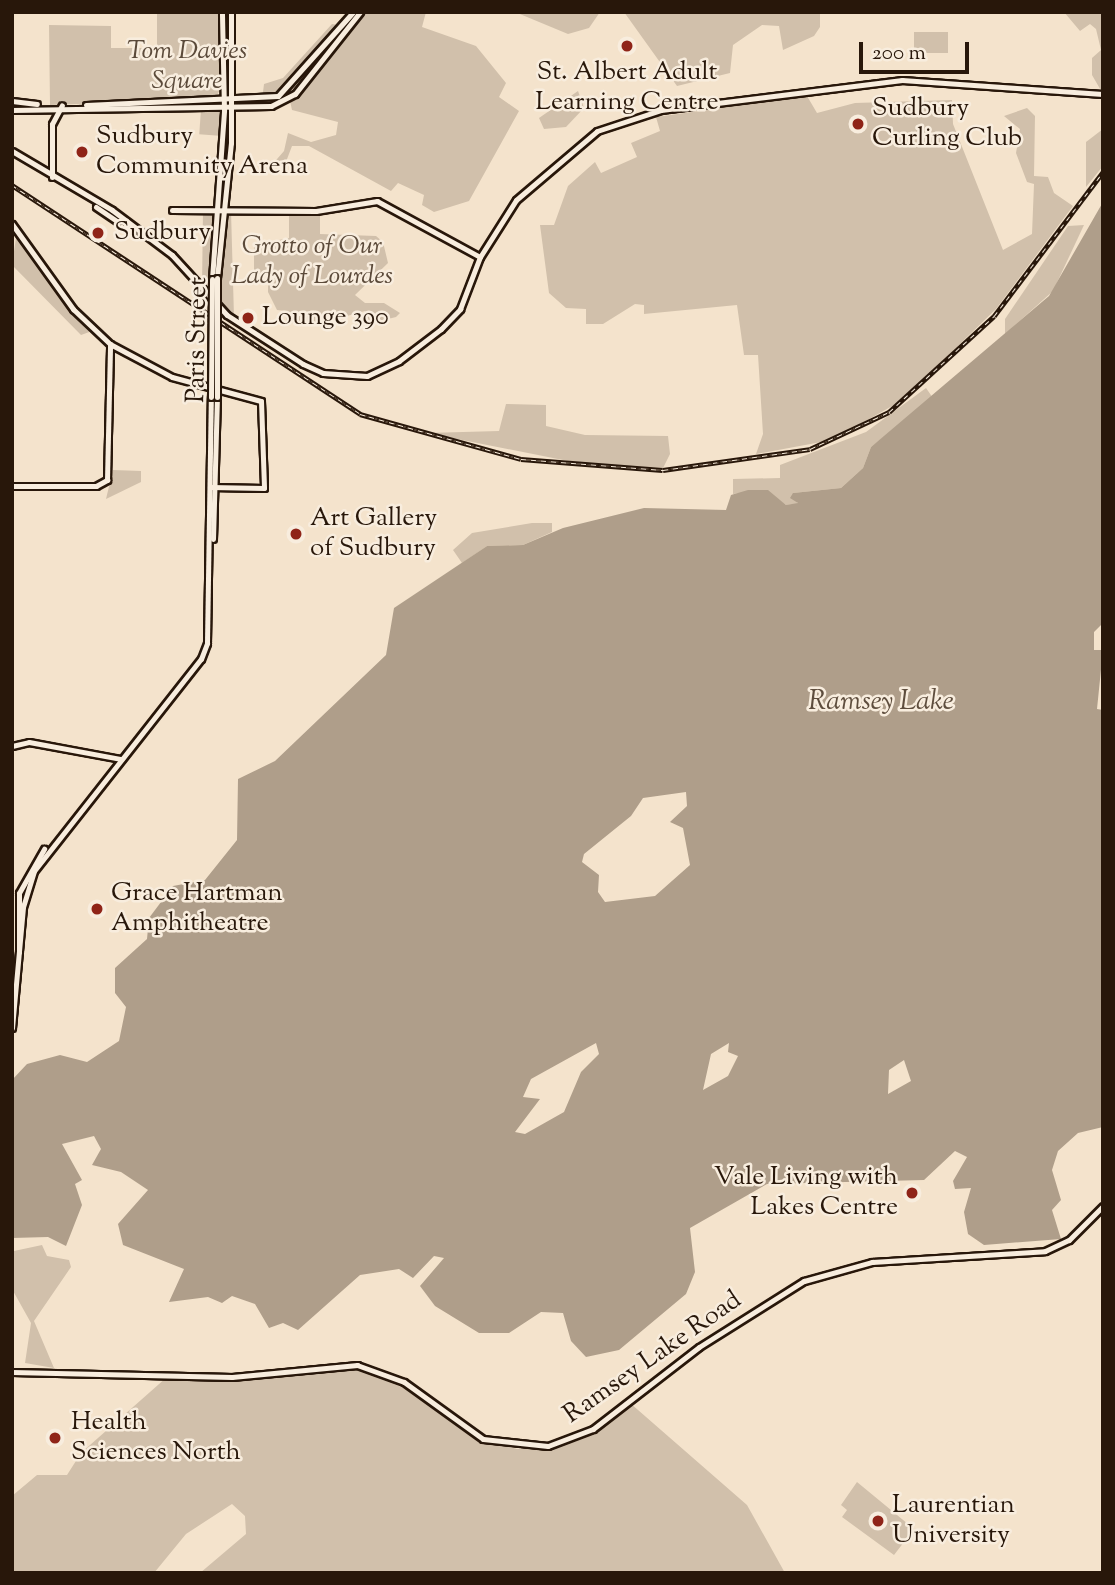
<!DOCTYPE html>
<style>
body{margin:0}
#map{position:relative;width:1115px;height:1585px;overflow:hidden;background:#f4e3cc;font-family:"Sorts Mill Goudy",serif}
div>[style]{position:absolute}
.green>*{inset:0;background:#d1c0ab;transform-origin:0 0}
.water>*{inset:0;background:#af9e8a}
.roads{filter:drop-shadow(2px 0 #28170a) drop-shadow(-2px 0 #28170a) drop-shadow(0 2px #28170a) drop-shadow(0 -2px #28170a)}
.secondary>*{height:5px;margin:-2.5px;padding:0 2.5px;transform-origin:2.5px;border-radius:2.5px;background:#f8edde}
.rail>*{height:4.5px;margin-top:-2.25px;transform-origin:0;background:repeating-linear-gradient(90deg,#f8edde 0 5px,#28170a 0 10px);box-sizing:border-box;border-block:2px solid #28170a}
.bridges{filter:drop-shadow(2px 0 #28170a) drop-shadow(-2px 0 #28170a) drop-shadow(0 2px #28170a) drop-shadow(0 -2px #28170a)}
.secondary-bridge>*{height:5px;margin:-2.5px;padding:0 2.5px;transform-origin:2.5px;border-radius:2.5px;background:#f8edde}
.dots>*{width:19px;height:19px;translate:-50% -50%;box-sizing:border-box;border:4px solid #f8edde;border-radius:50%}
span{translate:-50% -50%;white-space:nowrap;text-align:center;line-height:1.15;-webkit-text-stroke:5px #f8edde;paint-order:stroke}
.park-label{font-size:26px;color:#5b4a3a;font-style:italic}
.poi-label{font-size:26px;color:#28170a}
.left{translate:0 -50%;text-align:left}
.right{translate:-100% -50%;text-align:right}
.street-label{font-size:26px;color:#28170a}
.water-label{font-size:28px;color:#5e4d3d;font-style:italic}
.frame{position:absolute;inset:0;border:14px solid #28170a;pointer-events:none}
.scale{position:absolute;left:859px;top:42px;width:110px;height:32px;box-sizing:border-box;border:4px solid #28170a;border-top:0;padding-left:9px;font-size:21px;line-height:24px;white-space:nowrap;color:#28170a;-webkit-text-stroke:5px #f8edde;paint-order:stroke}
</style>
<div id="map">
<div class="green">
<div style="clip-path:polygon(157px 12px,222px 12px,223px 84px,215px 99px,50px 105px,49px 25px,111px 26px,111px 48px,157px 48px)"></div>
<div style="clip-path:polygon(365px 12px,426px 12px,422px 27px,476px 46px,506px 83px,499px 97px,519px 111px,469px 201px,434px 212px,422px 205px,424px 195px,398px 183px,391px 191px,309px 146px,292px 146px,284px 167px,271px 166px,284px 151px,288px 133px,311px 142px,336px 135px,338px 122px,292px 110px,290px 101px)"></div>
<div style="clip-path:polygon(515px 12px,600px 12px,589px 28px,568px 34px)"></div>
<div style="clip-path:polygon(624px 12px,820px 12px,820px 27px,814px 36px,783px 50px,779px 26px,762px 25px,733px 45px,730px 73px,677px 86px)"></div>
<div style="clip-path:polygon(1064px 12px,1103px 12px,1103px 94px,1092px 75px,1092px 58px,1101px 50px,1096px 29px,1090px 24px,1080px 31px)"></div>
<div style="clip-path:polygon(332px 24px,345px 26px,293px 86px,262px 100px,264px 84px,283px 78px)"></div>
<div style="left:948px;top:32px;width:21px;height:34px;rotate:90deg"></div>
<div style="clip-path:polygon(578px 91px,584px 108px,566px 127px,544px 129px,539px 118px)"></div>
<div style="clip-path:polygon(807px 96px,817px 113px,855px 103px,952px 100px,953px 124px,1003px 250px,1032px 234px,1034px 184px,1027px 182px,1016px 153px,1020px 129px,1004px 116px,1027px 108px,1035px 116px,1034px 176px,1048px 177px,1054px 193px,1073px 206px,996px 309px,901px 401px,832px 440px,756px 454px,763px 434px,758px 355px,744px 355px,737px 305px,644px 314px,644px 305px,635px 304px,603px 324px,586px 324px,586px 309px,566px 308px,549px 293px,540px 225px,554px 225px,568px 186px,595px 162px,601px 173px,637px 157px,631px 143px,660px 131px,656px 117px)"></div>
<div style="left:224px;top:110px;width:26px;height:23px;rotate:94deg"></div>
<div style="clip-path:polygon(1103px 129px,1103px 166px,1086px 187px,1086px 142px)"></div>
<div style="clip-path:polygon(320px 210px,320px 234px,376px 236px,383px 242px,388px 263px,355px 295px,365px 303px,384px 303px,400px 313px,396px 317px,368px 324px,365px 311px,318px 324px,286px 323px,286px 311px,277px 310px,268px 292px,268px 275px,254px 274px,254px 245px,289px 238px,289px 211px)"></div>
<div style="clip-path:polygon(203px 211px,215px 211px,209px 295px,202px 288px)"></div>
<div style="clip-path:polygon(228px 211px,231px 211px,234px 317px,219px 304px)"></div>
<div style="clip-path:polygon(1084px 225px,1053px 291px,1005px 334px,1005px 319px,1068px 226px)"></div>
<div style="clip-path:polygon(17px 231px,59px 290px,95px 330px,81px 335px,12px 265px)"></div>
<div style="clip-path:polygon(926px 388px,933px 398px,871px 447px,863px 468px,841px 488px,793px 493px,798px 504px,786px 505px,765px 490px,733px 494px,733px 479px,780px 478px,780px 465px,866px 432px)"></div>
<div style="clip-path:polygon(506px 404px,546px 405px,546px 426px,585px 435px,668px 436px,670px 454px,663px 468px,598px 467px,427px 433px,499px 431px)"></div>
<div style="clip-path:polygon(113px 470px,141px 471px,141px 482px,106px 499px)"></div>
<div style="clip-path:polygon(532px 523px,552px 523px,552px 532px,523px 545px,487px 546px,462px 563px,453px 550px,472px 533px)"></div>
<div style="clip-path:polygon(42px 1245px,47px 1256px,69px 1260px,71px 1267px,34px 1321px,54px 1368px,25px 1363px,31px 1323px,12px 1289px,14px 1251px)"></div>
<div style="clip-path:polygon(343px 1366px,397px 1382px,471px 1436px,517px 1449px,577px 1441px,630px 1403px,747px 1505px,785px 1573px,200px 1573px,246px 1534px,245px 1516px,232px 1504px,186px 1534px,154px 1573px,12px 1573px,12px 1496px,37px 1475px,67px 1475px,81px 1453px,167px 1377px,241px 1380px)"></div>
<div style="clip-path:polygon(857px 1482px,914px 1529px,894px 1555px,842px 1517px,847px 1510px,841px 1505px)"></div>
</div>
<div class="water">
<div style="clip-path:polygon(evenodd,1103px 202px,1103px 623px,1094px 632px,1094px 650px,1103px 650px,1097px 709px,1103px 710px,1103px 1127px,1078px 1133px,1058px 1151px,1052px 1170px,1061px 1200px,1052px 1210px,1061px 1239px,984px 1245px,968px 1234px,964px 1212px,971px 1188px,955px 1189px,953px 1181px,967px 1157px,955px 1151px,924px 1180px,767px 1184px,690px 1228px,695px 1272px,686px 1294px,619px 1350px,586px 1357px,571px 1341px,563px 1313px,541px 1312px,509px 1333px,479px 1333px,435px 1306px,420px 1286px,444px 1258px,434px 1256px,413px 1278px,399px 1269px,360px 1275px,298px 1330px,283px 1323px,269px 1328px,255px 1304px,232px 1296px,222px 1303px,208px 1297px,169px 1302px,184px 1269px,123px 1245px,118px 1224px,148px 1190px,121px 1172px,92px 1165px,101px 1149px,94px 1136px,62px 1144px,82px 1180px,75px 1184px,82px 1205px,66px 1246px,48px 1237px,12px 1238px,12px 1080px,27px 1064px,60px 1055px,87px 1062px,119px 1041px,126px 1007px,115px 993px,115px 968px,147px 939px,149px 918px,173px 886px,205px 880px,237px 840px,238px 779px,275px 761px,386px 655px,394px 608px,487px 546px,523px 545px,563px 528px,644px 508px,726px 510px,731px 495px,748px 490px,768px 490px,786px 505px,798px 503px,790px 498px,793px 493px,841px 488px,863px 468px,871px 447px,1049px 296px,1103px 202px,686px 792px,687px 806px,670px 822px,683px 828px,690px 865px,655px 896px,605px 902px,598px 892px,599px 875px,582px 862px,584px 854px,631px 816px,643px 798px,686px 792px,1103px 202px,596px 1043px,599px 1054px,581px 1072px,564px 1112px,525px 1134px,515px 1132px,540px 1099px,523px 1097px,531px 1079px,596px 1043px,1103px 202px,729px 1043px,728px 1052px,738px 1056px,728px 1076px,703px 1090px,711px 1054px,729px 1043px,1103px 202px,904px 1060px,911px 1081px,888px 1094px,889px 1070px,904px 1060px)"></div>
</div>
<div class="roads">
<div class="secondary">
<div style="left:12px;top:101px;width:25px;rotate:7deg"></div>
<div style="left:86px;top:105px;width:192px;rotate:-2.7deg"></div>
<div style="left:278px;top:96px;width:113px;rotate:-48.2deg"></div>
<div style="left:12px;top:110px;width:259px;rotate:-0.9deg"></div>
<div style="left:271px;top:106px;width:27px;rotate:-27deg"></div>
<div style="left:295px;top:94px;width:105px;rotate:-51.6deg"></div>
<div style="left:12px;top:151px;width:116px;rotate:30.5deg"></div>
<div style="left:112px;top:210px;width:75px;rotate:36.9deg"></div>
<div style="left:172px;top:255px;width:81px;rotate:47.5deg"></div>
<div style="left:227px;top:315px;width:90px;rotate:32.8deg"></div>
<div style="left:303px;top:364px;width:22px;rotate:24deg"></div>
<div style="left:323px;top:373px;width:44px;rotate:3.9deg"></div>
<div style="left:367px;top:376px;width:35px;rotate:-25deg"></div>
<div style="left:399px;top:361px;width:53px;rotate:-37.3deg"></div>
<div style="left:441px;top:329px;width:28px;rotate:-46deg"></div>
<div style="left:460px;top:309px;width:56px;rotate:-69deg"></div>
<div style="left:480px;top:257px;width:67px;rotate:-57.7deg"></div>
<div style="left:516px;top:200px;width:106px;rotate:-40.4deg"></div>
<div style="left:597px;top:131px;width:67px;rotate:-18.2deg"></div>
<div style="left:661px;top:110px;width:243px;rotate:-7.1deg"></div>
<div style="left:902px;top:80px;width:201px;rotate:4deg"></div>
<div style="left:52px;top:177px;width:53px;rotate:-90deg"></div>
<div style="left:52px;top:124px;width:21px;rotate:-62deg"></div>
<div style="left:96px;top:207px;width:25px;rotate:34deg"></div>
<div style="left:172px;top:210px;width:144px;rotate:0.4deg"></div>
<div style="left:316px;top:211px;width:62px;rotate:-9.3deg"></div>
<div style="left:377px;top:201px;width:117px;rotate:28.5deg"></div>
<div style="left:12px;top:224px;width:105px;rotate:54.3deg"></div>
<div style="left:73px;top:309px;width:51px;rotate:43.4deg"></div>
<div style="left:110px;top:344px;width:70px;rotate:28deg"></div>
<div style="left:172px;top:377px;width:92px;rotate:15.1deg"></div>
<div style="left:261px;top:401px;width:87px;rotate:88deg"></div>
<div style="left:264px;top:488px;width:54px;rotate:-178.9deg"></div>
<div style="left:217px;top:278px;width:136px;rotate:-84.1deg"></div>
<div style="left:231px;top:143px;width:131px;rotate:-90deg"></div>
<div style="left:212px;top:279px;width:169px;rotate:-85.9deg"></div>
<div style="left:224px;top:110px;width:98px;rotate:-91.2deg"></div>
<div style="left:12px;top:486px;width:84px"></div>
<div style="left:96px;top:486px;width:13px;rotate:-29deg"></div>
<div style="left:107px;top:480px;width:136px;rotate:-88.7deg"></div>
<div style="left:213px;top:539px;width:142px;rotate:-88.4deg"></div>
<div style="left:12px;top:746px;width:17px;rotate:-13deg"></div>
<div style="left:29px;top:742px;width:94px;rotate:10.5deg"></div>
<div style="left:19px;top:952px;width:59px;rotate:-90deg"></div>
<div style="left:19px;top:893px;width:51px;rotate:-60.4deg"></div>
<div style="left:12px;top:1028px;width:121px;rotate:-84.8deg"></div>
<div style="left:23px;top:907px;width:38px;rotate:-73deg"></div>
<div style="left:34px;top:871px;width:270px;rotate:-51.8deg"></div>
<div style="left:201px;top:659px;width:17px;rotate:-69deg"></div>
<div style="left:207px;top:643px;width:246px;rotate:-89.1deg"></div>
<div style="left:12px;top:1372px;width:220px;rotate:1.3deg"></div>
<div style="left:232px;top:1377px;width:126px;rotate:-5.5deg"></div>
<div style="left:357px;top:1365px;width:50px;rotate:19.9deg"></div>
<div style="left:404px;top:1382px;width:97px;rotate:35.8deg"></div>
<div style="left:483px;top:1439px;width:65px;rotate:6.1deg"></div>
<div style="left:548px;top:1446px;width:48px;rotate:-20.7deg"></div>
<div style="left:593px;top:1429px;width:134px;rotate:-37.7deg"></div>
<div style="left:699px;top:1347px;width:124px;rotate:-32.2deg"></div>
<div style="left:804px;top:1281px;width:71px;rotate:-15.6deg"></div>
<div style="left:872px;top:1262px;width:173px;rotate:-3.6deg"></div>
<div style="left:1045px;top:1251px;width:26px;rotate:-25deg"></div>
<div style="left:1069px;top:1240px;width:48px;rotate:-45deg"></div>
</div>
</div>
<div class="rail">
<div style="left:12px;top:185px;width:417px;rotate:33.3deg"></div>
<div style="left:360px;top:414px;width:167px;rotate:15.6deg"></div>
<div style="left:521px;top:459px;width:142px;rotate:4.4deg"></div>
<div style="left:663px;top:470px;width:148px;rotate:-8.1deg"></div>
<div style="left:810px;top:449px;width:87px;rotate:-25.1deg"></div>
<div style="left:889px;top:412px;width:142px;rotate:-42.4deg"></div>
<div style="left:994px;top:316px;width:181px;rotate:-52.9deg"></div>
</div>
<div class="bridges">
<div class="secondary-bridge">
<div style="left:211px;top:397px;width:118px;rotate:-89.5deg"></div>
<div style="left:217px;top:397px;width:119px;rotate:-90deg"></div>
</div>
</div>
<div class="dots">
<div style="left:627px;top:46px;background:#8f2418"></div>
<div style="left:858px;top:124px;background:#8f2418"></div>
<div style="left:82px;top:152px;background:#8f2418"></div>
<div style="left:98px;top:233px;background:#8f2418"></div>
<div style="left:248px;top:318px;background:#8f2418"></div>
<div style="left:296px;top:534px;background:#8f2418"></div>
<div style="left:97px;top:909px;background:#8f2418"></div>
<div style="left:912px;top:1193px;background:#8f2418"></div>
<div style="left:55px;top:1438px;background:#8f2418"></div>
<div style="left:878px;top:1521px;background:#8f2418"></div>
</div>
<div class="park-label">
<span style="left:187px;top:67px">Tom Davies<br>Square</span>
<span style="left:312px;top:262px">Grotto of Our<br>Lady of Lourdes</span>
</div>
<div class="poi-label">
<span style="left:627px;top:88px">St. Albert Adult<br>Learning Centre</span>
<span class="left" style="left:872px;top:124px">Sudbury<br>Curling Club</span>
<span class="left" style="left:96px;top:152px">Sudbury<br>Community Arena</span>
<span class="left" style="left:114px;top:233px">Sudbury</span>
<span class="left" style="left:262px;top:318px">Lounge 390</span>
<span class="left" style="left:310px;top:534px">Art Gallery<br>of Sudbury</span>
<span class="left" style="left:111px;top:909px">Grace Hartman<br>Amphitheatre</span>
<span class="right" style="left:898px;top:1193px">Vale Living with<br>Lakes Centre</span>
<span class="left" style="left:71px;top:1438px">Health<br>Sciences North</span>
<span class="left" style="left:892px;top:1521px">Laurentian<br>University</span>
</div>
<div class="street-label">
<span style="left:198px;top:340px;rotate:-89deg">Paris Street</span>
<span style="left:653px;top:1358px;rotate:-35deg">Ramsey Lake Road</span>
</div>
<div class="water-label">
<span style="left:881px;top:702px">Ramsey Lake</span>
</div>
<div class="frame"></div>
<div class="scale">200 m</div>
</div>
